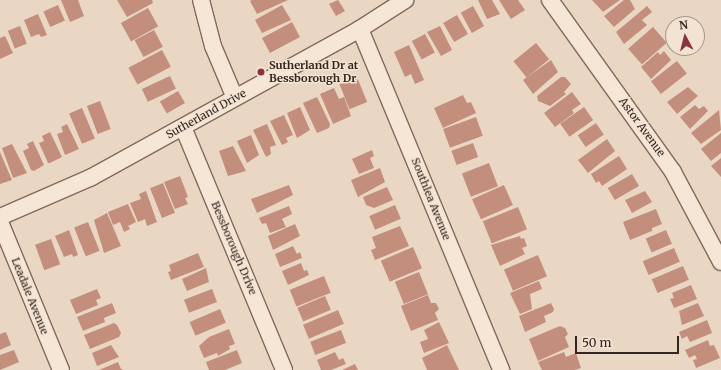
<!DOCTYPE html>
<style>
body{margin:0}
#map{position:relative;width:721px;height:370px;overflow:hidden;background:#e9d7c4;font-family:Merriweather,serif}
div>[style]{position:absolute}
.building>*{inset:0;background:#c48e7d;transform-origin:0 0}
.roads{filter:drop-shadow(1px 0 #82695c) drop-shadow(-1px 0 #82695c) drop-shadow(0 1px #82695c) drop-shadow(0 -1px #82695c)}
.minor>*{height:16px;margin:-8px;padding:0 8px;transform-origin:8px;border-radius:8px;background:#f5e6d6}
.dots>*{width:11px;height:11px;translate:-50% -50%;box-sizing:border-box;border:2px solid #f2e3d3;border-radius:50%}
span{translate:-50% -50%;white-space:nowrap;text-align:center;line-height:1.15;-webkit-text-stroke:3px #f2e3d3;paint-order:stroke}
.poi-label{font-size:11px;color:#33251f;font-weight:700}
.left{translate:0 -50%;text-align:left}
.street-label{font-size:11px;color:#33251f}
.north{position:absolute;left:665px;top:16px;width:40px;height:40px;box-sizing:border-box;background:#f2e3d3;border:1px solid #a6978b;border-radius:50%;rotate:353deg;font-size:11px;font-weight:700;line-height:16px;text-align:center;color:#33251f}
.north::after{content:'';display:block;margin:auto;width:14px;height:18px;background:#8b3243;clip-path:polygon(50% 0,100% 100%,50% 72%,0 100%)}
.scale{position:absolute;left:575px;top:336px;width:104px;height:18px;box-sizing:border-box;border:2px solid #33251f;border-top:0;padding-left:5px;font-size:12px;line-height:14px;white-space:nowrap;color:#33251f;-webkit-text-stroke:3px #f2e3d3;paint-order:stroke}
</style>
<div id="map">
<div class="building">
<div style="clip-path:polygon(61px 0,78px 0,84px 16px,70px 22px)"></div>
<div style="clip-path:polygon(117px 0,152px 0,153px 3px,127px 17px)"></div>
<div style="clip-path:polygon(252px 0,288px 0,257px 14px,250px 1px)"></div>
<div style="clip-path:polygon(338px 0,345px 11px,336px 16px,329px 4px)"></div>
<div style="clip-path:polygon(478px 0,492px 0,500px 14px,487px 19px)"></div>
<div style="clip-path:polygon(499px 0,518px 0,525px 10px,511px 19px)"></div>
<div style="clip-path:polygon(592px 0,620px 0,603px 12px)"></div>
<div style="clip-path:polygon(624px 0,630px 0,635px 9px,614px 27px,604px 16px)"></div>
<div style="left:58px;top:5px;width:17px;height:16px;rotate:66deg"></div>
<div style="clip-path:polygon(282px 5px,291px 20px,262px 33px,255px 20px)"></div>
<div style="left:473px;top:6px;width:23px;height:14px;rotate:61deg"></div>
<div style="clip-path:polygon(647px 6px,652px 12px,642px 20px,647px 25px,624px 44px,616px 32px)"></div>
<div style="left:148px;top:8px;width:21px;height:31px;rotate:61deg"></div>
<div style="clip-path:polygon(38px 14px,47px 35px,41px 37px,39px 34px,31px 37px,24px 20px)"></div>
<div style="left:457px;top:15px;width:22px;height:16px;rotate:60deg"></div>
<div style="left:292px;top:22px;width:17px;height:34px;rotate:62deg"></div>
<div style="left:20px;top:26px;width:19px;height:13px;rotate:69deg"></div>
<div style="clip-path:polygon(440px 26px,452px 50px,441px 56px,427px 32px)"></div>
<div style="left:653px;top:27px;width:21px;height:33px;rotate:49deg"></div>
<div style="left:154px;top:30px;width:19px;height:22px;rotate:62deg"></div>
<div style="left:425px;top:34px;width:21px;height:15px;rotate:62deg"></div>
<div style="clip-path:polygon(5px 36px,13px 53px,0 59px,0 38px)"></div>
<div style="left:536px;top:43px;width:21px;height:29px;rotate:51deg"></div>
<div style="clip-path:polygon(409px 45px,424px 80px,415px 84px,411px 74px,405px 77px,394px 52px)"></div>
<div style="left:162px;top:50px;width:19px;height:38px;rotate:62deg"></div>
<div style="clip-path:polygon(664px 51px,671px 60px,651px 79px,641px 67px,658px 52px,660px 55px)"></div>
<div style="clip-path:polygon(551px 60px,558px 72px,533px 94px,523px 80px)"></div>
<div style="left:677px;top:61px;width:16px;height:33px;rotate:52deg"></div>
<div style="left:170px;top:76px;width:14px;height:31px;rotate:65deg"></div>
<div style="left:357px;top:77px;width:27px;height:19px;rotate:68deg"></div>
<div style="clip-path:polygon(561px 77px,565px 77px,571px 84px,564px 92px,566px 94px,550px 106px,538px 101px,537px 96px)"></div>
<div style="clip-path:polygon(688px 87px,698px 96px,677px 114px,667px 102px)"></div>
<div style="clip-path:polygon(334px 88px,339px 99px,344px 97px,351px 116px,333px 124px,320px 94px)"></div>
<div style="left:178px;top:91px;width:14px;height:21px;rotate:60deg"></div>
<div style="clip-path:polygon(572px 92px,581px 104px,572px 110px,574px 113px,555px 127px,544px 113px)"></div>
<div style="clip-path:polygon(463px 95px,467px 103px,471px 102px,476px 113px,443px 128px,434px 108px)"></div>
<div style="clip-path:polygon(317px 97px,330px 124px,329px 128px,317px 133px,303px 103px)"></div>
<div style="left:100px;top:101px;width:30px;height:14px;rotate:69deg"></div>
<div style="clip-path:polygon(695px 105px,699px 109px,704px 106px,708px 111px,690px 129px,680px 117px)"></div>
<div style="clip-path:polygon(300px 107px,310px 130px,297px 138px,287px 113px)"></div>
<div style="left:584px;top:107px;width:16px;height:29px;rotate:55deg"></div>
<div style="left:82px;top:108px;width:33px;height:14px;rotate:67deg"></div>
<div style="clip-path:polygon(719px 110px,721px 130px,701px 144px,691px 133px)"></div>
<div style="clip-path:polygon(284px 115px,293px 135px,286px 138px,288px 142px,282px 145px,270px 121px)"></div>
<div style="left:476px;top:117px;width:20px;height:35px;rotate:70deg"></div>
<div style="left:596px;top:123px;width:14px;height:22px;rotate:56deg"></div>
<div style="clip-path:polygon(67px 124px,79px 149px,65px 155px,57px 134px,63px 132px,61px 127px)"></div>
<div style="clip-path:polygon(267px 124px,276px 145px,270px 147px,271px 154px,266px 157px,253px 130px)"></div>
<div style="clip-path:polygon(50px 132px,62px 157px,50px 163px,48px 163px,39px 143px,44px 141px,42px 136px)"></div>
<div style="clip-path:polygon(721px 133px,721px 153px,711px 161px,701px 149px)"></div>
<div style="clip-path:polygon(251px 135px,259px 155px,247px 163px,237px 141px)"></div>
<div style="clip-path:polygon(607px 139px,615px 151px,588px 173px,578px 160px)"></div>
<div style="clip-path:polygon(33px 141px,44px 165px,34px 171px,31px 170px,23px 151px,29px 148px,27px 144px)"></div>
<div style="left:473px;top:143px;width:15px;height:23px;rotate:70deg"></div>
<div style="clip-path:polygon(12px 144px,27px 173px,13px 178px,2px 148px)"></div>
<div style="clip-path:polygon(233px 146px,246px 171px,228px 176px,219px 151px)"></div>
<div style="clip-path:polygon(372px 150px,374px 156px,370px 158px,374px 168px,359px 174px,352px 159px)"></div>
<div style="clip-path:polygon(0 152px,12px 180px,0 184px)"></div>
<div style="clip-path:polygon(619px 156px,627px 169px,602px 186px,599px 181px,596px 183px,591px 174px)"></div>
<div style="clip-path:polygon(721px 158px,721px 177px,711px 166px)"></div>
<div style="left:489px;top:163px;width:25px;height:29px;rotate:69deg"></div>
<div style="clip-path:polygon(380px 168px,385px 182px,358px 197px,351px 180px)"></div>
<div style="left:632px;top:174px;width:14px;height:28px;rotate:60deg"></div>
<div style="clip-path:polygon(180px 176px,188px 197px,185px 198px,188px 204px,175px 209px,164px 182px)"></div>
<div style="left:163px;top:183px;width:32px;height:14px;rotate:68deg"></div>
<div style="clip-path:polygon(289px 185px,293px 195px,257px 213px,251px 199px)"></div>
<div style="left:504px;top:185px;width:22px;height:35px;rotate:66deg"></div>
<div style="clip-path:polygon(387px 187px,393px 200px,374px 208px,366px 205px,363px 197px)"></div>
<div style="clip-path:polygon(146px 191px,157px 222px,147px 226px,145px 219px,138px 222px,130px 203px,141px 199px,139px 194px)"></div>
<div style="clip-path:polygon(645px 191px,652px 202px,632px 213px,625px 200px)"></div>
<div style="clip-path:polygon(128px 204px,136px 222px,128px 226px,130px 229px,124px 232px,120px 222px,113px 225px,108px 212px)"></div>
<div style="left:395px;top:205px;width:15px;height:28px;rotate:67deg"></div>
<div style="clip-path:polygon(289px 206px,292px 214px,282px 219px,286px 227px,270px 233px,266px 223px,262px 224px,259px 218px)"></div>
<div style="left:518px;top:207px;width:24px;height:38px;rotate:68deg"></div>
<div style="clip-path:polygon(656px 209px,662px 224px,652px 228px,652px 231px,630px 240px,623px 222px)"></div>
<div style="clip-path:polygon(107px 213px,121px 246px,104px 253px,94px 220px)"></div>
<div style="left:88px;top:222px;width:31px;height:15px;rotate:68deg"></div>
<div style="clip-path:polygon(295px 224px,300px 236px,273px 250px,268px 236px)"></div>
<div style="clip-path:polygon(400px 226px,409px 246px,375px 260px,371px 250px,376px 248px,372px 237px)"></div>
<div style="clip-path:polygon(69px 230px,78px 255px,73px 257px,72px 254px,64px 257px,55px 236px)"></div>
<div style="left:666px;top:230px;width:15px;height:22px;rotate:67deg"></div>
<div style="clip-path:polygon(520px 236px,521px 239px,524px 238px,527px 246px,522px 248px,525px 254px,500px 266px,491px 245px)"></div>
<div style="left:51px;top:239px;width:27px;height:17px;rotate:70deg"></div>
<div style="clip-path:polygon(293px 246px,297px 254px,300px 252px,302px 258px,280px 267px,275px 254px)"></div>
<div style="left:413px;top:247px;width:23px;height:35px;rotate:67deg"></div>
<div style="left:674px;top:248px;width:15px;height:34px;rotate:67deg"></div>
<div style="clip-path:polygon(198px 253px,204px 267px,171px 280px,168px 272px,171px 271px,169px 265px)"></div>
<div style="left:538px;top:255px;width:23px;height:37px;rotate:67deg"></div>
<div style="clip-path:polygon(301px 263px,304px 271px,307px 270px,309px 275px,288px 285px,282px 271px)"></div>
<div style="left:683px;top:266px;width:15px;height:34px;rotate:67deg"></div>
<div style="clip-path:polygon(206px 268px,209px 282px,187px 291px,182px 279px)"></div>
<div style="left:419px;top:272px;width:24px;height:26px;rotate:68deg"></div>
<div style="left:324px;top:276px;width:18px;height:37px;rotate:68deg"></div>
<div style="clip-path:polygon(539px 281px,542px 289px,530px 294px,532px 309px,520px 314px,510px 293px)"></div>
<div style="clip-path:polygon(691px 285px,697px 299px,674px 308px,670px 299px,674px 298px,672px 293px)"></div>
<div style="clip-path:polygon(97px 289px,101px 298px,96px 300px,98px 305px,76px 314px,70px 300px)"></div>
<div style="left:212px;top:289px;width:14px;height:30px;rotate:69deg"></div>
<div style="clip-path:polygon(428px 295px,431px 303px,436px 303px,439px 309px,435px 313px,438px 320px,411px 331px,401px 306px)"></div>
<div style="left:325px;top:296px;width:15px;height:30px;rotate:67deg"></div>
<div style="clip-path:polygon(112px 303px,116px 313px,104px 318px,105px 322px,83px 331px,77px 317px)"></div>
<div style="clip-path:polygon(551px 303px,554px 309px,553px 312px,544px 316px,546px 322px,525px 332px,519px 316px)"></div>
<div style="clip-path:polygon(698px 303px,704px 316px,682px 325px,679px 311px)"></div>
<div style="left:220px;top:309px;width:15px;height:33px;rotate:67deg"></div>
<div style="left:338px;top:310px;width:15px;height:38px;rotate:67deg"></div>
<div style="clip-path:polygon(707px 320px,712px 333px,690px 342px,687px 336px,682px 339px,679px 332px)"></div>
<div style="clip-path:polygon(439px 322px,449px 343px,424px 353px,420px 342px,428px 339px,424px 330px)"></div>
<div style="clip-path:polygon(114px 323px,117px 325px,121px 333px,119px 337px,90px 349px,84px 335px)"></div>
<div style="clip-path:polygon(560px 326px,565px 328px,568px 334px,565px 337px,569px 347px,538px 361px,529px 339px)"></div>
<div style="clip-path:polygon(229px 329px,235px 344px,229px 346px,230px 349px,218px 356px,217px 353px,204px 358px,199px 346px,209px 337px)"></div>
<div style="left:341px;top:330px;width:14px;height:33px;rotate:69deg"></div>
<div style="clip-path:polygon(6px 332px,11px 345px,0 350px,0 334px)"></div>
<div style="clip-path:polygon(708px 340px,710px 346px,714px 345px,720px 358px,696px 368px,693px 360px,697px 359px,695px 355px,689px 358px,685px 350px)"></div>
<div style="clip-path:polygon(111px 345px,119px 357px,97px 366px,92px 353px)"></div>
<div style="clip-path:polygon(447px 345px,459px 370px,427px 370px,422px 358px)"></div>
<div style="clip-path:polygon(14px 350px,19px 362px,0 370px,0 355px)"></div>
<div style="clip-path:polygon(237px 350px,242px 363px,225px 370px,209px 370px,206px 362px)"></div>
<div style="clip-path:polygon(335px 352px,339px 360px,343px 358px,346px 364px,331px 370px,321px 370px,317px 360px)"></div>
<div style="clip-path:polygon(564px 352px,566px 357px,576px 353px,581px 368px,575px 370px,542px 370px,538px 362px)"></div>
<div style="clip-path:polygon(118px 362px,121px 369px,124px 370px,99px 370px)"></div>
<div style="clip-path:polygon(355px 364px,358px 370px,342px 370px)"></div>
</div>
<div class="roads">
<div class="minor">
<div style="left:201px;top:0;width:48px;rotate:75.4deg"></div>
<div style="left:213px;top:46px;width:56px;rotate:67.1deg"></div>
<div style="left:550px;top:0;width:211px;rotate:54.4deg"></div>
<div style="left:673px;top:172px;width:102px;rotate:61.9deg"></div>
<div style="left:360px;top:29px;width:369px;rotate:67.5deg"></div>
<div style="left:183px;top:127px;width:263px;rotate:67.4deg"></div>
<div style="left:0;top:217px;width:100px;rotate:-23.5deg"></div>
<div style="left:92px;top:177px;width:306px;rotate:-28.9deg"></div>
<div style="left:360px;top:29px;width:54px;rotate:-32.8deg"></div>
<div style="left:0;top:222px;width:160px;rotate:67.6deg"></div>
</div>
</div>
<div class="dots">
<div style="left:261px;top:72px;background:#8b3243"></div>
</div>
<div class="poi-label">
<span class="left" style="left:269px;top:72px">Sutherland Dr at<br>Bessborough Dr</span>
</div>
<div class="street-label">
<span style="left:206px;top:114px;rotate:-29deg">Sutherland Drive</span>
<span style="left:642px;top:127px;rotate:54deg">Astor Avenue</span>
<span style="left:431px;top:199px;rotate:68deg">Southlea Avenue</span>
<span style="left:234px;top:248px;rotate:67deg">Bessborough Drive</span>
<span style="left:30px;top:296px;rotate:68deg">Leadale Avenue</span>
</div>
<div class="north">N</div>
<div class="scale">50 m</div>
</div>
